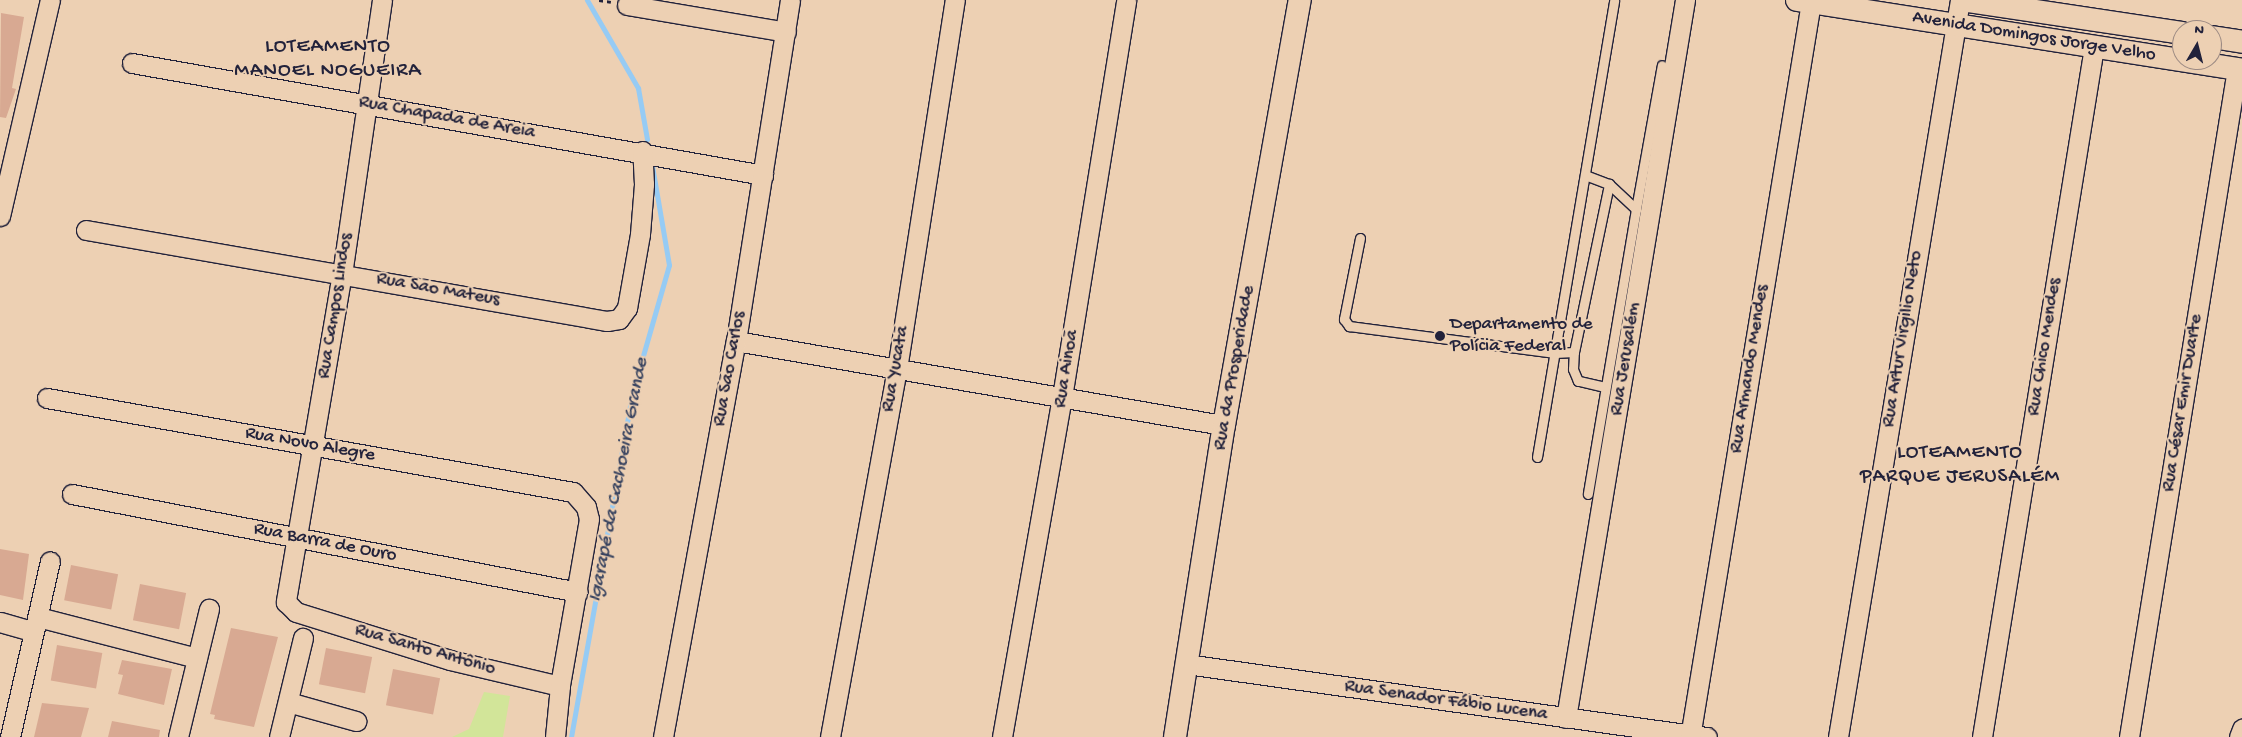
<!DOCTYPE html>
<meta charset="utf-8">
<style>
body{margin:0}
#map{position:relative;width:2242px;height:737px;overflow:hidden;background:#edd0b3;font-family:"Gochi Hand",sans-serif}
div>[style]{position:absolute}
.green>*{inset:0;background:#d2e599}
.stream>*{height:5px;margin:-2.5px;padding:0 2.5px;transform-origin:2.5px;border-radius:2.5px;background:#96cbf4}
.building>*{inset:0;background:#d8a992;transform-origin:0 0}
.path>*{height:3px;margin-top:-1.5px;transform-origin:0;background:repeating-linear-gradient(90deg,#22223b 0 4px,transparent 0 8px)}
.roads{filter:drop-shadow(1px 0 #22223b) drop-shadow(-1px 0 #22223b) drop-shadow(0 1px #22223b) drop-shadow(0 -1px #22223b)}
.service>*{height:9px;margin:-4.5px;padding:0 4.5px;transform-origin:4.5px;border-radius:4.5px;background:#edd0b3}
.minor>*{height:19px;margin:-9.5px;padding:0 9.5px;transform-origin:9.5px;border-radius:9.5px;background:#edd0b3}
.tertiary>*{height:22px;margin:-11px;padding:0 11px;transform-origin:11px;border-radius:11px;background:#edd0b3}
.dots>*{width:14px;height:14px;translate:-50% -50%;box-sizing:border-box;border:2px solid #edd0b3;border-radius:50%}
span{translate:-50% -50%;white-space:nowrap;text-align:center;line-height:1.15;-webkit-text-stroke:4px #edd0b3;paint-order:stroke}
.street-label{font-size:19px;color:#22223b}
.poi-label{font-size:19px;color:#22223b}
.left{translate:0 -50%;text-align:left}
.water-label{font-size:20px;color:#394460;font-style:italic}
.quarter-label{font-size:21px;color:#22223b;letter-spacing:1px}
.north{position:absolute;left:2172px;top:20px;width:50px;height:50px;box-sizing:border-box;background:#edd0b3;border:1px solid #9c8a83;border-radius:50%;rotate:8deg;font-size:14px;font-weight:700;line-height:20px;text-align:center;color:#22223b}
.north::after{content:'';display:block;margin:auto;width:18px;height:22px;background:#22223b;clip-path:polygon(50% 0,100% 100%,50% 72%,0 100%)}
</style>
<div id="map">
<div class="green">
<div style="clip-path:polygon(484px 692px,510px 696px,503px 737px,452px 737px,469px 729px)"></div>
</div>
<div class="stream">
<div style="left:587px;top:0;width:102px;rotate:59.9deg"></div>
<div style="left:638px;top:88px;width:52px;rotate:80deg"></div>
<div style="left:571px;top:737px;width:348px;rotate:-79.9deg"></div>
<div style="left:632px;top:394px;width:134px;rotate:-74deg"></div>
<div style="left:669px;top:265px;width:100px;rotate:-99.7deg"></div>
</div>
<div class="building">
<div style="clip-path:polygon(1px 13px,24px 17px,12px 88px,16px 89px,6px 118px,0 117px)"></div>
<div style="clip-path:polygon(0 549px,29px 554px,23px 600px,0 595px)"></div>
<div style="left:71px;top:565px;width:48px;height:36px;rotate:11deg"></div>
<div style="left:140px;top:584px;width:47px;height:37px;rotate:11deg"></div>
<div style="clip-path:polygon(231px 628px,278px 637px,254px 727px,214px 719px,215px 715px,210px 714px)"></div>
<div style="left:57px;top:645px;width:46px;height:36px;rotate:10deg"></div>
<div style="left:326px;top:648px;width:47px;height:37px;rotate:11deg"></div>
<div style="clip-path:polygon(122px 660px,172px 669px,164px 705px,118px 694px,123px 675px,118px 674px)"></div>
<div style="left:393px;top:669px;width:48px;height:37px;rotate:11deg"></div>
<div style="clip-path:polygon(42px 703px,89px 708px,81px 737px,34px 737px)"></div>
<div style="clip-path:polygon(112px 721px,160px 730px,159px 737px,108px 737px)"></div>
</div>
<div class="path">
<div style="left:599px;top:0;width:12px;rotate:9deg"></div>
</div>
<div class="roads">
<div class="service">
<div style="left:1585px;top:175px;width:26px;rotate:21deg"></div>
<div style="left:1609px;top:184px;width:37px;rotate:43deg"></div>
<div style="left:1636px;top:209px;width:289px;rotate:99.6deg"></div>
<div style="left:1636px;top:209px;width:146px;rotate:-79.8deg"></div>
<div style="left:1360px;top:238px;width:83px;rotate:101.2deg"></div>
<div style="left:1344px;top:319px;width:9px;rotate:54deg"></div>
<div style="left:1349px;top:326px;width:208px;rotate:7.5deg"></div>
<div style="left:1555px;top:353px;width:19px;rotate:-3deg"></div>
<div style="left:1605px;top:387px;width:28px;rotate:-167deg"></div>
<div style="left:1578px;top:381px;width:13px;rotate:-113deg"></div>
<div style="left:1573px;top:369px;width:17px;rotate:-87deg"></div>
<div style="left:1574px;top:352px;width:172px;rotate:-78.2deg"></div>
<div style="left:1537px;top:457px;width:463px;rotate:-80.4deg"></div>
</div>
<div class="minor">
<div style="left:382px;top:0;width:276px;rotate:98.3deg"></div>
<div style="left:342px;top:273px;width:334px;rotate:99.7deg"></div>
<div style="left:286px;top:602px;width:14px;rotate:45deg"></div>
<div style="left:296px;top:612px;width:161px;rotate:17.3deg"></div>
<div style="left:450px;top:660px;width:113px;rotate:13.3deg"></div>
<div style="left:627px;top:5px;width:161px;rotate:9.6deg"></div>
<div style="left:132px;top:63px;width:641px;rotate:10.06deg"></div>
<div style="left:0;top:216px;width:222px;rotate:-77deg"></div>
<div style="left:86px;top:230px;width:529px;rotate:9.91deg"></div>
<div style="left:607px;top:321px;width:12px;rotate:-9deg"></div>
<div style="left:619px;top:319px;width:14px;rotate:-54deg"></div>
<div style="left:627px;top:308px;width:75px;rotate:-80deg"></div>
<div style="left:640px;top:234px;width:50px;rotate:-85.4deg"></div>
<div style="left:644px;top:184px;width:33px;rotate:-93deg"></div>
<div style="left:736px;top:341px;width:495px;rotate:9.8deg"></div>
<div style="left:47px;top:398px;width:534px;rotate:10.13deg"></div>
<div style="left:573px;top:492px;width:20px;rotate:49deg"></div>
<div style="left:586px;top:507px;width:12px;rotate:76deg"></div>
<div style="left:589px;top:519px;width:169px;rotate:99.9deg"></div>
<div style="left:560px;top:686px;width:51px;rotate:95.6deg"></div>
<div style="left:72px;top:494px;width:515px;rotate:10.96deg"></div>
<div style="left:38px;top:617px;width:164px;rotate:14.5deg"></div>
<div style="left:0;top:622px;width:35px;rotate:16deg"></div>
<div style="left:1186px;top:664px;width:526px;rotate:7.98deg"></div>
<div style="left:288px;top:702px;width:71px;rotate:15.6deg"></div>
<div style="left:1566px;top:718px;width:728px;rotate:-80.59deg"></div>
<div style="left:10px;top:737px;width:180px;rotate:-77.2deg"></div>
<div style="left:178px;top:737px;width:132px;rotate:-76.4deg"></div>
<div style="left:279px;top:737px;width:102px;rotate:-76.4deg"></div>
<div style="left:663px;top:737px;width:403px;rotate:-79.6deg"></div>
<div style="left:736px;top:341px;width:345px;rotate:-81deg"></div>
<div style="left:830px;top:737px;width:374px;rotate:-79.7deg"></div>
<div style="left:897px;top:369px;width:374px;rotate:-81.1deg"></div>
<div style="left:1002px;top:737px;width:345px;rotate:-80deg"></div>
<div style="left:1062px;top:397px;width:402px;rotate:-80.8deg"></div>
<div style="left:1690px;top:737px;width:745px;rotate:-80.65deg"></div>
<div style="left:1838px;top:737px;width:747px;rotate:-80.6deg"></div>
<div style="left:1982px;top:737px;width:699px;rotate:-80.78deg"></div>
<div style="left:2129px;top:737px;width:677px;rotate:-80.82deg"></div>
<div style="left:2239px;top:737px;width:9px;rotate:-69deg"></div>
</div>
<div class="tertiary">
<div style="left:1797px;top:0;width:450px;rotate:8.9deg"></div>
<div style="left:1962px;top:0;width:222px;rotate:8.5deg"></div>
<div style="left:2212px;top:37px;width:30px;rotate:9deg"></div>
<div style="left:1175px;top:737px;width:316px;rotate:-81.1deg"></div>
<div style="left:1224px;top:425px;width:432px;rotate:-79.9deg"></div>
</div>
</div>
<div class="dots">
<div style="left:1440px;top:336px;background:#22223b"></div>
</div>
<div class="street-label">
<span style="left:2034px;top:37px;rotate:9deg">Avenida Domingos Jorge Velho</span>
<span style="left:447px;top:118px;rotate:10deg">Rua Chapada de Areia</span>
<span style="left:438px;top:290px;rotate:10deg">Rua São Mateus</span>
<span style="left:336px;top:306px;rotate:-81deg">Rua Campos Lindos</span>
<span style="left:1903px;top:339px;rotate:-81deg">Rua Artur Virgilio Neto</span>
<span style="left:2045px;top:347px;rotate:-81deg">Rua Chico Mendes</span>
<span style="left:1626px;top:359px;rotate:-81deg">Rua Jerusalém</span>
<span style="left:1235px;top:368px;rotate:-80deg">Rua da Prosperidade</span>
<span style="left:730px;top:369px;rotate:-80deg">Rua São Carlos</span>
<span style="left:896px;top:369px;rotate:-80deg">Rua Yucatã</span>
<span style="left:1067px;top:369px;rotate:-81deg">Rua Ainoã</span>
<span style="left:1750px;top:369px;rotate:-81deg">Rua Armando Mendes</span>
<span style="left:2183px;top:403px;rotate:-81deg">Rua César Emir Duarte</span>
<span style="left:310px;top:445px;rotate:10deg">Rua Novo Alegre</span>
<span style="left:325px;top:543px;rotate:11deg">Rua Barra de Ouro</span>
<span style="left:425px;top:650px;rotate:16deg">Rua Santo Antônio</span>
<span style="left:1446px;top:701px;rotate:8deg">Rua Senador Fábio Lucena</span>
</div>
<div class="poi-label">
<span class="left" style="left:1450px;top:336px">Departamento de<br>Polícia Federal</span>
</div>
<div class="water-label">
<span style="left:619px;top:480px;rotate:-79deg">Igarapé da Cachoeira Grande</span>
</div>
<div class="quarter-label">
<span style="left:328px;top:60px">LOTEAMENTO<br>MANOEL NOGUEIRA</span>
<span style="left:1960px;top:466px">LOTEAMENTO<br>PARQUE JERUSALÉM</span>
</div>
<div class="north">N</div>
</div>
